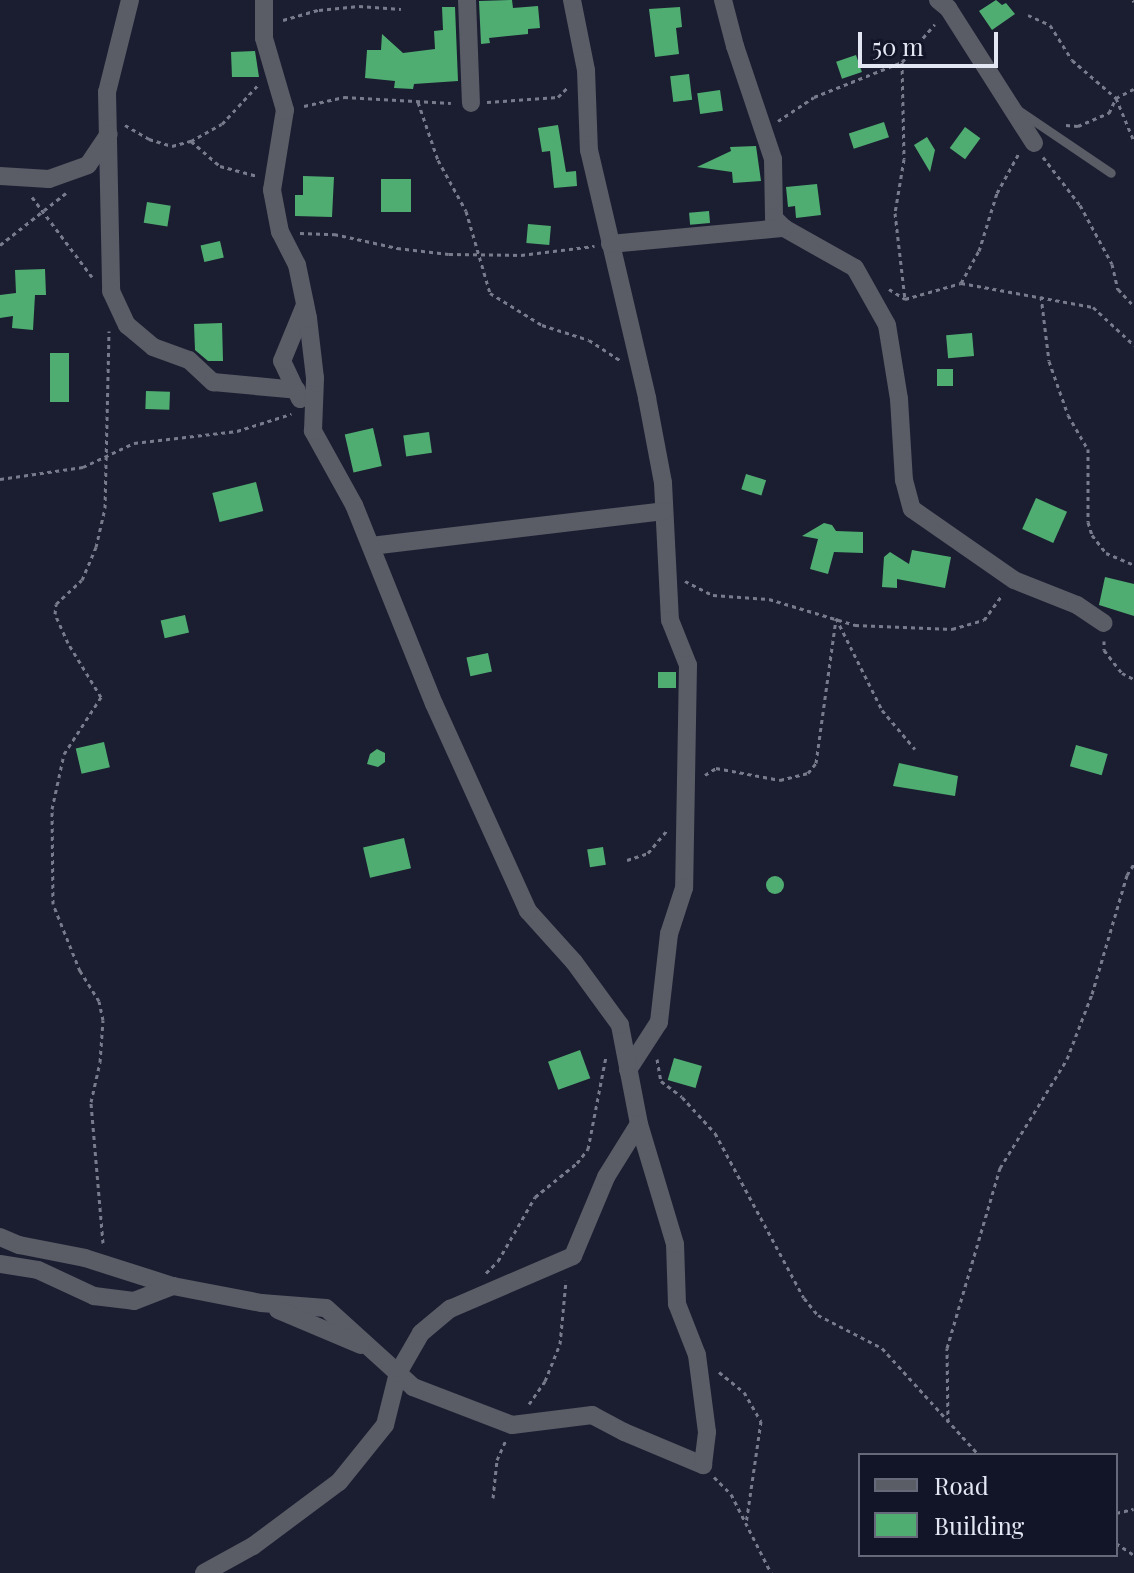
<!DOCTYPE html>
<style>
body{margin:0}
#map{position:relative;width:1134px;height:1573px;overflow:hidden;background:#1b1e31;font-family:"Playfair Display",serif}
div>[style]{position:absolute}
.building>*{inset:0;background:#50ad72;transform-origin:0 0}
.round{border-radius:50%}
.path>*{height:3px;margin-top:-1.5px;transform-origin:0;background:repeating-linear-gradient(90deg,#787b8b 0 4px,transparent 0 8px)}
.service>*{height:9px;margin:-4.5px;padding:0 4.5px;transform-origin:4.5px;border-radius:4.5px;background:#5a5c66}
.minor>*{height:18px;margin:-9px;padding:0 9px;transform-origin:9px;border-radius:9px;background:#5a5c66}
span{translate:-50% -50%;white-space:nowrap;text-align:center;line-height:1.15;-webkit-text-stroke:8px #121527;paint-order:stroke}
.legend{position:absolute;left:858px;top:1453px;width:260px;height:104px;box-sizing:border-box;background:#121527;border:2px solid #666979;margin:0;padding:10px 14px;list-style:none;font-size:24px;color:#e3e6f3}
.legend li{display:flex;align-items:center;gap:16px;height:40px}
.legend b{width:40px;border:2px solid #666979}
.scale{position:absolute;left:858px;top:32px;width:140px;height:36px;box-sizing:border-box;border:4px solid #e3e6f3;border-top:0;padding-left:10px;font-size:24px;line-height:28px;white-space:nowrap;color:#e3e6f3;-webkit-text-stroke:6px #121527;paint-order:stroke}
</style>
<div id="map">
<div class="building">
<div style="clip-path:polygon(512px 0,513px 8px,538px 6px,540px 28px,528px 29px,528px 34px,489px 38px,490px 43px,481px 44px,479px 1px)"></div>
<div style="clip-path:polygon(996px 0,1002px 5px,1006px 3px,1015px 14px,992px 30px,979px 11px)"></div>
<div style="clip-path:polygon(442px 7px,455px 7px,458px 81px,414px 84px,413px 89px,394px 88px,395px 81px,365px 78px,367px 50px,381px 50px,382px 34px,403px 53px,435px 49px,434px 31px,443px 30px)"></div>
<div style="clip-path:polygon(680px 7px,682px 27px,676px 28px,679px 54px,655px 57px,649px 9px)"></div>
<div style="clip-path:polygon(255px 51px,259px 77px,232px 77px,231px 52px)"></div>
<div style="left:856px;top:55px;width:18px;height:21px;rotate:71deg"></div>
<div style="left:689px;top:74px;width:26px;height:19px;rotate:83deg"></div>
<div style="left:720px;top:90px;width:21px;height:23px;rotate:82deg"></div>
<div style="left:884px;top:122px;width:16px;height:37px;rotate:72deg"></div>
<div style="clip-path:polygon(558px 125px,566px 172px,576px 171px,577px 186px,554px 188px,550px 151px,542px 152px,538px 128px)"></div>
<div style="left:965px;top:127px;width:19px;height:26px;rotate:36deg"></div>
<div style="clip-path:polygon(927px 137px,935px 150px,930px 172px,914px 145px)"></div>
<div style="clip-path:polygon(756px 146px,761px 181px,733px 183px,732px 172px,697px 167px,731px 151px,730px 147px)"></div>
<div style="clip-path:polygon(303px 176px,334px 177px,332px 217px,295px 216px,295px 195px,303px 195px)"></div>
<div style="left:411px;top:179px;width:33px;height:30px;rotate:90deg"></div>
<div style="clip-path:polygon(817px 184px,821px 215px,796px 218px,795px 206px,788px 207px,786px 187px)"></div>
<div style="left:147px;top:202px;width:24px;height:21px;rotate:9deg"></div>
<div style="left:709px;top:211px;width:12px;height:20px;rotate:85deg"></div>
<div style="left:528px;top:224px;width:23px;height:19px;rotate:5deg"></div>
<div style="left:220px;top:241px;width:17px;height:20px;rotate:77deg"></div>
<div style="clip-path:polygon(45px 269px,46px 295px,35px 295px,33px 330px,12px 328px,13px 316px,0 318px,0 295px,16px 293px,15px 270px)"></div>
<div style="clip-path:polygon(222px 323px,223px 361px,208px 361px,195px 350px,194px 324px)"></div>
<div style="left:972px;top:333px;width:23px;height:26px;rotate:85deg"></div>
<div style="left:50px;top:353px;width:19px;height:49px"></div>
<div style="left:937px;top:369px;width:16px;height:17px"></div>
<div style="left:146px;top:391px;width:24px;height:18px;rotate:2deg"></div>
<div style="left:373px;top:428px;width:39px;height:29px;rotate:77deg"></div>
<div style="left:429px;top:432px;width:21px;height:26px;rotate:82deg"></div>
<div style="left:746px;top:474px;width:21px;height:16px;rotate:17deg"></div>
<div style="left:256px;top:482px;width:30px;height:45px;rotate:76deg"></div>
<div style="left:1036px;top:498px;width:34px;height:34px;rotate:24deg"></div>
<div style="clip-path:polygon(824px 523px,832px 525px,836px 531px,863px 532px,863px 553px,834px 552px,828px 574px,810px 569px,818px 539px,802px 536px)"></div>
<div style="clip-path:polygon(912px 550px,951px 557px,945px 588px,897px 579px,897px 588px,882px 587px,884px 557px,890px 552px,909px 564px)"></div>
<div style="clip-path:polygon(1105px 577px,1134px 584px,1134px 616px,1099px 605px)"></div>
<div style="left:185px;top:615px;width:18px;height:25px;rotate:77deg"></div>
<div style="left:488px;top:653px;width:19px;height:22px;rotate:78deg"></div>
<div style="left:658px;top:672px;width:18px;height:16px"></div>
<div style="left:104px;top:742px;width:26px;height:29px;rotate:77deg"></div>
<div style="left:1076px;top:745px;width:33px;height:22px;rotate:16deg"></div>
<div style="clip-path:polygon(377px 749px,385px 753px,385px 762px,378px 767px,367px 764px,370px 754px)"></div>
<div style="clip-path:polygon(899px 763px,958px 776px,955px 796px,893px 786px)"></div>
<div style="left:404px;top:838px;width:31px;height:42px;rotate:77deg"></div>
<div style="left:603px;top:847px;width:18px;height:16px;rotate:81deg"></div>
<div class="round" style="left:766px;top:876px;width:18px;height:18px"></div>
<div style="left:580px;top:1050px;width:30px;height:34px;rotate:70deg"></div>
<div style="left:674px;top:1058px;width:29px;height:23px;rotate:16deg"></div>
</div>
<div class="path">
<div style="left:1133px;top:0;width:2px;rotate:63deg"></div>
<div style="left:1028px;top:15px;width:24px;rotate:24deg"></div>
<div style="left:1050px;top:25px;width:41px;rotate:57.8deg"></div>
<div style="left:1072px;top:60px;width:58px;rotate:40.8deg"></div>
<div style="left:1116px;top:98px;width:47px;rotate:67.3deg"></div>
<div style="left:283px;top:20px;width:37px;rotate:-16deg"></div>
<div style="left:319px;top:10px;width:40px;rotate:-5.7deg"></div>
<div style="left:359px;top:6px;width:42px;rotate:4.1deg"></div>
<div style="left:902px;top:62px;width:97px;rotate:88.8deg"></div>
<div style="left:904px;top:159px;width:55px;rotate:99.5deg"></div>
<div style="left:895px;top:213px;width:87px;rotate:83.4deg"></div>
<div style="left:418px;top:102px;width:61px;rotate:71deg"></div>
<div style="left:438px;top:160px;width:58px;rotate:61.2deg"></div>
<div style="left:466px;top:211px;width:85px;rotate:73.7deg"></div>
<div style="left:490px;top:293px;width:61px;rotate:31.6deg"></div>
<div style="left:542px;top:325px;width:49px;rotate:17.7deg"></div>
<div style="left:589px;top:340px;width:37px;rotate:33deg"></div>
<div style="left:487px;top:102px;width:71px;rotate:-4deg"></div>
<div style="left:558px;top:97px;width:13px;rotate:-45deg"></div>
<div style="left:304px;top:106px;width:41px;rotate:-12.7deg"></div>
<div style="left:344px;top:97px;width:107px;rotate:3.2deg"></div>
<div style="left:778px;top:121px;width:43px;rotate:-33.7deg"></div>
<div style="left:814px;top:97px;width:95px;rotate:-21.7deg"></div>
<div style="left:902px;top:62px;width:50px;rotate:-49deg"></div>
<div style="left:125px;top:125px;width:28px;rotate:30deg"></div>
<div style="left:149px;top:139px;width:24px;rotate:17deg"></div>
<div style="left:172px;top:146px;width:20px;rotate:-15deg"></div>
<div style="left:191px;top:141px;width:38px;rotate:41deg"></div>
<div style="left:220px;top:166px;width:39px;rotate:15deg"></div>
<div style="left:1066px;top:125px;width:12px;rotate:5deg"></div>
<div style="left:1078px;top:126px;width:34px;rotate:-23deg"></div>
<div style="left:1109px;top:113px;width:17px;rotate:-65deg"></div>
<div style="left:1116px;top:98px;width:20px;rotate:-27deg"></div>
<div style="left:191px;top:141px;width:35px;rotate:-29deg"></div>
<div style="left:222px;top:124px;width:53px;rotate:-47.3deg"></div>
<div style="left:1043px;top:157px;width:61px;rotate:52.4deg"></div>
<div style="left:1080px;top:205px;width:67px;rotate:61.5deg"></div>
<div style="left:1112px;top:264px;width:26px;rotate:77deg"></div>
<div style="left:1118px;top:289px;width:23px;rotate:47deg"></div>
<div style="left:32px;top:197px;width:100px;rotate:53.1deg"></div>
<div style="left:300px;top:233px;width:34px;rotate:2deg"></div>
<div style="left:334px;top:234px;width:65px;rotate:12.5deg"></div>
<div style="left:397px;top:248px;width:52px;rotate:6.6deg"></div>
<div style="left:449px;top:254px;width:72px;rotate:0.8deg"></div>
<div style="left:521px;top:255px;width:74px;rotate:-7deg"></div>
<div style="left:0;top:245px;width:84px;rotate:-38.2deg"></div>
<div style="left:961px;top:283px;width:37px;rotate:-61deg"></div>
<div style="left:979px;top:251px;width:61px;rotate:-72.8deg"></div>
<div style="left:997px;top:193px;width:46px;rotate:-61.2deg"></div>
<div style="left:889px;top:289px;width:19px;rotate:32deg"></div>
<div style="left:905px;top:299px;width:58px;rotate:-15.9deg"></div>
<div style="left:961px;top:283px;width:134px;rotate:10.3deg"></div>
<div style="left:1093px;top:307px;width:56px;rotate:42.8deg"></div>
<div style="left:1041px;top:296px;width:65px;rotate:83deg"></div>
<div style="left:1049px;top:361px;width:57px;rotate:70.6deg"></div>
<div style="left:1068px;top:415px;width:39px;rotate:60deg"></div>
<div style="left:1088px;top:449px;width:73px;rotate:90deg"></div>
<div style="left:1088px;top:522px;width:14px;rotate:73deg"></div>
<div style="left:1092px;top:535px;width:23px;rotate:52deg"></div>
<div style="left:1106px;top:553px;width:30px;rotate:23deg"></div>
<div style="left:0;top:479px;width:84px;rotate:-8.2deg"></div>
<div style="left:83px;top:467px;width:56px;rotate:-25.2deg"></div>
<div style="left:134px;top:443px;width:104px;rotate:-6.6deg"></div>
<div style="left:237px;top:431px;width:57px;rotate:-17.5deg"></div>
<div style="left:685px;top:581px;width:31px;rotate:27deg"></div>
<div style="left:713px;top:595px;width:56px;rotate:4.1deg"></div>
<div style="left:769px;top:599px;width:90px;rotate:16.8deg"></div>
<div style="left:855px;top:625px;width:97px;rotate:2.4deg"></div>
<div style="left:952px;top:629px;width:33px;rotate:-16deg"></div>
<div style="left:984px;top:620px;width:32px;rotate:-54deg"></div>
<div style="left:836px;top:618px;width:103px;rotate:63.4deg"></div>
<div style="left:882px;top:710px;width:51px;rotate:49.8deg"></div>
<div style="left:1104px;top:641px;width:9px;rotate:90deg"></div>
<div style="left:1104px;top:650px;width:29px;rotate:52deg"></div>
<div style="left:1122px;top:673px;width:13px;rotate:27deg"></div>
<div style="left:705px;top:775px;width:13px;rotate:-32deg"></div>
<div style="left:716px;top:768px;width:65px;rotate:10.6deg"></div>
<div style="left:780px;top:780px;width:29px;rotate:-14deg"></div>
<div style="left:808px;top:773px;width:13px;rotate:-51deg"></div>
<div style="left:816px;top:763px;width:146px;rotate:-82.1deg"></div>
<div style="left:627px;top:860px;width:22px;rotate:-18deg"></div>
<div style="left:648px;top:853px;width:30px;rotate:-50deg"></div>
<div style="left:657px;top:1059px;width:22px;rotate:80deg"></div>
<div style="left:661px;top:1081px;width:26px;rotate:37deg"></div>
<div style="left:682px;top:1097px;width:49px;rotate:47.5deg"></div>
<div style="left:715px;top:1133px;width:187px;rotate:61.7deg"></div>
<div style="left:804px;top:1298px;width:22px;rotate:51deg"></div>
<div style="left:818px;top:1315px;width:72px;rotate:27.3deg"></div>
<div style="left:882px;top:1348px;width:144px;rotate:47.8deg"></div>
<div style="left:103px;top:1243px;width:142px;rotate:-94.9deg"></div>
<div style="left:91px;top:1102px;width:41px;rotate:-77.3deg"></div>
<div style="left:100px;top:1062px;width:42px;rotate:-85.9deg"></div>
<div style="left:103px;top:1020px;width:19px;rotate:-102deg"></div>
<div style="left:99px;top:1001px;width:36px;rotate:-122deg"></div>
<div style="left:80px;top:971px;width:72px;rotate:-111.9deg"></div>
<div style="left:53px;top:904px;width:95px;rotate:-90.6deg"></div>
<div style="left:52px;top:809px;width:56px;rotate:-77.7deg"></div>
<div style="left:64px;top:754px;width:68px;rotate:-57deg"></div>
<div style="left:101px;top:697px;width:63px;rotate:-121.4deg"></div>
<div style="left:68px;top:643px;width:32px;rotate:-114deg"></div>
<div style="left:55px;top:614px;width:10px;rotate:-84deg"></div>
<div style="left:56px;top:604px;width:35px;rotate:-43deg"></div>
<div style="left:82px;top:580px;width:36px;rotate:-67deg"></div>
<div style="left:96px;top:547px;width:40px;rotate:-77deg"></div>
<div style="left:105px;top:508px;width:177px;rotate:-88.7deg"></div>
<div style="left:486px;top:1273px;width:17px;rotate:-45deg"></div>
<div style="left:498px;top:1261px;width:74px;rotate:-60deg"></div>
<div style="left:535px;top:1197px;width:54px;rotate:-39deg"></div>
<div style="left:577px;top:1163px;width:18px;rotate:-52deg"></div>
<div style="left:588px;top:1149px;width:95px;rotate:-79deg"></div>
<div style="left:719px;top:1372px;width:32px;rotate:39deg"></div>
<div style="left:744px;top:1392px;width:34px;rotate:60deg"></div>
<div style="left:761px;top:1421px;width:104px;rotate:98.3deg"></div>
<div style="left:529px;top:1404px;width:28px;rotate:-55deg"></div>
<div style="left:545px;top:1381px;width:40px;rotate:-68deg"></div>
<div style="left:560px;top:1344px;width:64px;rotate:-84.6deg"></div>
<div style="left:948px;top:1422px;width:74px;rotate:-90.8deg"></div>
<div style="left:947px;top:1348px;width:188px;rotate:-73.6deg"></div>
<div style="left:1000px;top:1168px;width:128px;rotate:-58.4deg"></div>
<div style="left:1067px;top:1059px;width:70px;rotate:-69deg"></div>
<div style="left:1092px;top:994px;width:124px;rotate:-73.6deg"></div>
<div style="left:1127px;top:875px;width:13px;rotate:-58deg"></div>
<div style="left:714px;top:1477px;width:24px;rotate:45deg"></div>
<div style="left:731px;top:1494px;width:89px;rotate:63.1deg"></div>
<div style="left:493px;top:1498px;width:38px;rotate:-84deg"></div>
<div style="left:497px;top:1460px;width:22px;rotate:-66deg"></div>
<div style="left:1116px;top:1513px;width:18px;rotate:-13deg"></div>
<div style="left:1116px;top:1543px;width:22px;rotate:34deg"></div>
</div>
<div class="service">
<div style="left:1018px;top:110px;width:112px;rotate:34.1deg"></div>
</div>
<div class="minor">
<div style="left:130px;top:0;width:95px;rotate:104deg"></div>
<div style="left:107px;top:92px;width:199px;rotate:88.8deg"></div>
<div style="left:111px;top:291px;width:38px;rotate:65deg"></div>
<div style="left:127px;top:325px;width:34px;rotate:40deg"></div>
<div style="left:153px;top:347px;width:38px;rotate:20deg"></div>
<div style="left:189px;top:360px;width:33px;rotate:43deg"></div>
<div style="left:213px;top:382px;width:84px;rotate:5.4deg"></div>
<div style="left:467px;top:0;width:103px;rotate:87.8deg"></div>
<div style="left:572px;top:0;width:71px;rotate:78.7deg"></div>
<div style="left:586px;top:70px;width:80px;rotate:87.9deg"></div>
<div style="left:589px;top:150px;width:255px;rotate:76.8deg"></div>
<div style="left:647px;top:398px;width:86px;rotate:79.3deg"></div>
<div style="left:663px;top:483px;width:137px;rotate:87.1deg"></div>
<div style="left:670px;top:620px;width:48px;rotate:68.2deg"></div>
<div style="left:688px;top:665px;width:223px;rotate:91deg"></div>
<div style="left:684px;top:888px;width:48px;rotate:108.1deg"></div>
<div style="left:669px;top:934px;width:89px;rotate:96.5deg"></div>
<div style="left:659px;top:1022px;width:57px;rotate:122.9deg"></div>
<div style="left:723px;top:0;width:48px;rotate:75.4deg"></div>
<div style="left:735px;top:46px;width:119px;rotate:71.4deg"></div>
<div style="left:773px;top:159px;width:59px;rotate:89deg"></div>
<div style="left:774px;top:218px;width:14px;rotate:45deg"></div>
<div style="left:784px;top:228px;width:81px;rotate:29.4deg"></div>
<div style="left:855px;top:268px;width:65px;rotate:60.7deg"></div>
<div style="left:887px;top:325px;width:75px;rotate:80.8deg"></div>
<div style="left:899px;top:399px;width:81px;rotate:86.5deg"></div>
<div style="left:904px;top:480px;width:30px;rotate:75deg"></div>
<div style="left:912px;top:509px;width:124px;rotate:34.8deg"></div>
<div style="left:1014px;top:580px;width:68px;rotate:21.6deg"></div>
<div style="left:1077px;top:605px;width:32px;rotate:34deg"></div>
<div style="left:938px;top:0;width:13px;rotate:39deg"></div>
<div style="left:948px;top:8px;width:160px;rotate:57.5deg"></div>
<div style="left:0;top:176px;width:49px;rotate:3.5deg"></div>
<div style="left:49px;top:179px;width:41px;rotate:-19.7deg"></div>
<div style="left:88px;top:165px;width:37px;rotate:-56deg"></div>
<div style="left:610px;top:244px;width:175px;rotate:-5.3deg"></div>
<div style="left:300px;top:399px;width:42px;rotate:-115.3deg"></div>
<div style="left:282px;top:361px;width:61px;rotate:-67.7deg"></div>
<div style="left:371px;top:546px;width:295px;rotate:-6.8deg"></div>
<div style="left:0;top:1237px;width:21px;rotate:23deg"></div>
<div style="left:19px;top:1245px;width:67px;rotate:11.1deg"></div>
<div style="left:85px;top:1258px;width:92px;rotate:17.7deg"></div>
<div style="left:173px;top:1286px;width:90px;rotate:10.9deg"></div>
<div style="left:261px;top:1303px;width:65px;rotate:4.4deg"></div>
<div style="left:326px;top:1308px;width:118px;rotate:42.2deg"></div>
<div style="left:413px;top:1387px;width:106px;rotate:21deg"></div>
<div style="left:512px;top:1425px;width:81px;rotate:-7.1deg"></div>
<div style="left:592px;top:1415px;width:36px;rotate:28deg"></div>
<div style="left:624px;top:1432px;width:86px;rotate:22.7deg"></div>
<div style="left:703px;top:1465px;width:33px;rotate:-83deg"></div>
<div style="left:707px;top:1432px;width:78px;rotate:-97.4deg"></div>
<div style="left:697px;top:1355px;width:55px;rotate:-111.4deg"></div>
<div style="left:677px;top:1304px;width:60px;rotate:-91.9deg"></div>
<div style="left:675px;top:1244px;width:125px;rotate:-106.7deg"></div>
<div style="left:639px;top:1124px;width:101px;rotate:-100.9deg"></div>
<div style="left:620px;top:1025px;width:78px;rotate:-126.1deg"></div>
<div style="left:574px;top:962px;width:69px;rotate:-132deg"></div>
<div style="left:528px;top:911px;width:227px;rotate:-114.4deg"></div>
<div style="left:434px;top:704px;width:214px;rotate:-111.9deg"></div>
<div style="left:354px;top:505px;width:85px;rotate:-119deg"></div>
<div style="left:313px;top:431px;width:53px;rotate:-87.8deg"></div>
<div style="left:315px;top:378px;width:60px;rotate:-96.7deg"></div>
<div style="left:308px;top:318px;width:54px;rotate:-101.7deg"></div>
<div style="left:297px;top:265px;width:37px;rotate:-117deg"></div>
<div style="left:280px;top:232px;width:43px;rotate:-100.8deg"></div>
<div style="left:272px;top:190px;width:81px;rotate:-80.8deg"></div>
<div style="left:285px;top:110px;width:75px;rotate:-106.3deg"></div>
<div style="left:264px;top:38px;width:38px;rotate:-90deg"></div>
<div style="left:0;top:1264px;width:38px;rotate:9deg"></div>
<div style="left:38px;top:1270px;width:62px;rotate:24.9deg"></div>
<div style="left:94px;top:1296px;width:40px;rotate:7.1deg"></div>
<div style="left:134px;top:1301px;width:42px;rotate:-21deg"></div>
<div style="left:278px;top:1310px;width:90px;rotate:22.9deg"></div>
<div style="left:204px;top:1573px;width:56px;rotate:-28.9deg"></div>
<div style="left:253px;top:1546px;width:107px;rotate:-36.7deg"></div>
<div style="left:339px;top:1482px;width:73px;rotate:-51.1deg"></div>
<div style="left:385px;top:1425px;width:54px;rotate:-76deg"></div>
<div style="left:398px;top:1373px;width:46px;rotate:-60.1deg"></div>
<div style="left:421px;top:1333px;width:38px;rotate:-40deg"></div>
<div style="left:450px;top:1309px;width:134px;rotate:-23.3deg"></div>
<div style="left:573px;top:1256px;width:86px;rotate:-67.3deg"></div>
<div style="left:606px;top:1177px;width:62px;rotate:-58.1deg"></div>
</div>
<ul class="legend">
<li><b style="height:10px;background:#5a5c66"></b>Road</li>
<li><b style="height:22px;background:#50ad72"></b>Building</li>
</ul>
<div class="scale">50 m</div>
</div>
